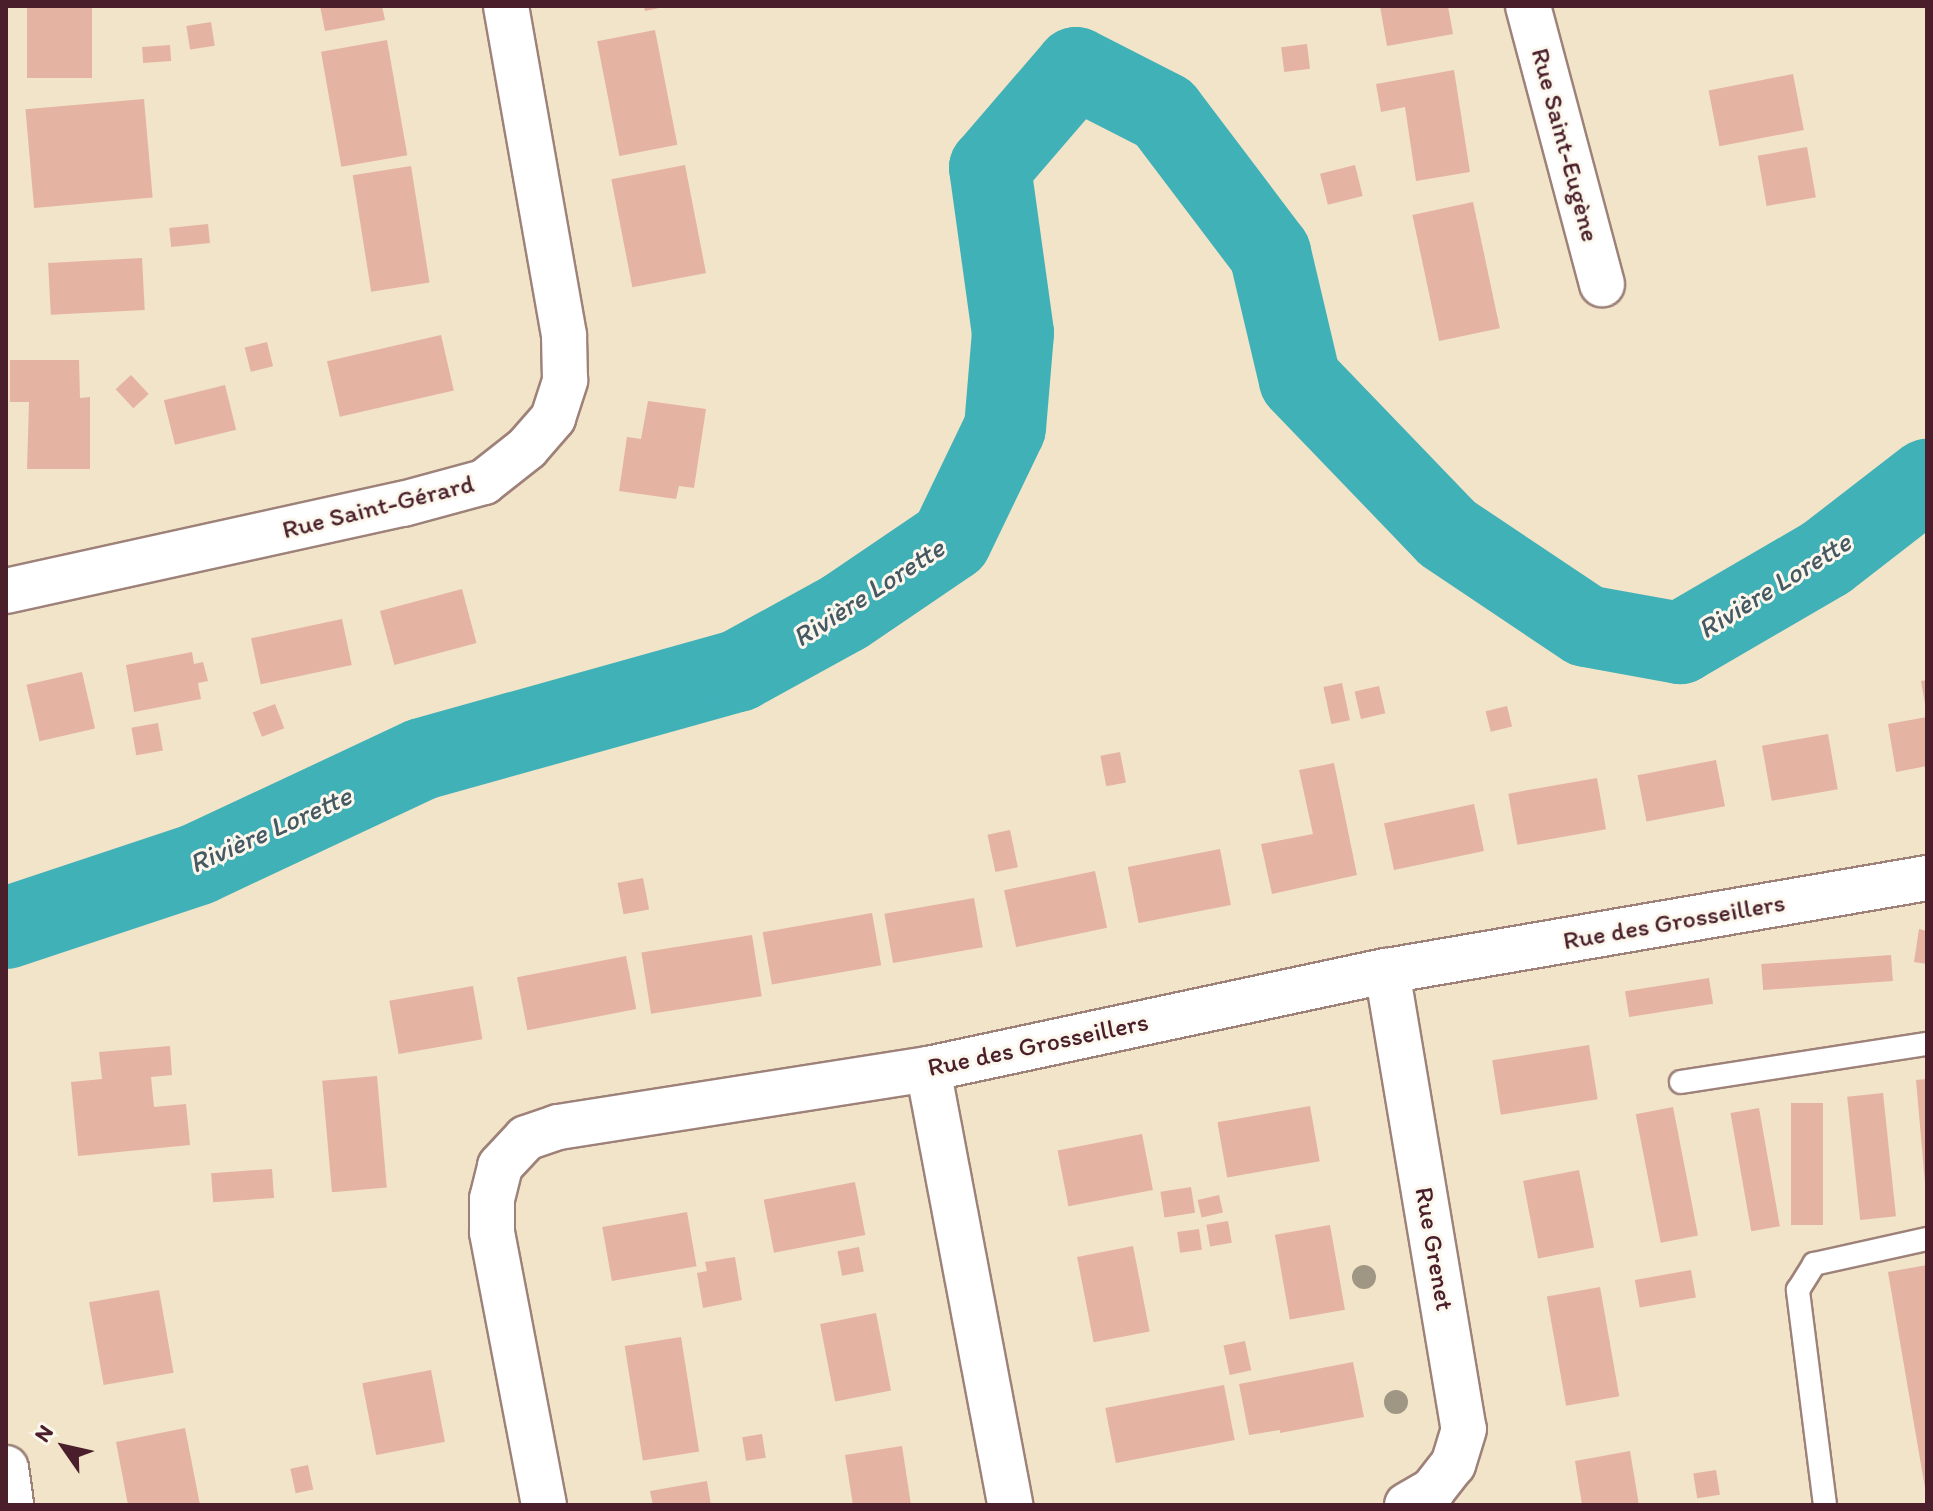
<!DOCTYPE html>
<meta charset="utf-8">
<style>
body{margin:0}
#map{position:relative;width:1933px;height:1511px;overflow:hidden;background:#f1e4c8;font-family:Itim,sans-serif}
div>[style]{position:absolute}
.river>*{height:82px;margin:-41px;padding:0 41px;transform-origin:41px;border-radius:41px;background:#41b1b8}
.building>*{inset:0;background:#e5b3a1;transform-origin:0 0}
.roads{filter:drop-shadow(2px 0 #9e827a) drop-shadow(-2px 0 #9e827a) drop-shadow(0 2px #9e827a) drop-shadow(0 -2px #9e827a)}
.lane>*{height:22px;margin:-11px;padding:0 11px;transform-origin:11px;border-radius:11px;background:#fff}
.street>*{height:44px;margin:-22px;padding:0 22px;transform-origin:22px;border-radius:22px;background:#fff}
.secondary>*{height:44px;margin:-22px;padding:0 22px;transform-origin:22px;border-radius:22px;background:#fff}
.trees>*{width:24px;height:24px;margin:-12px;border-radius:50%;background:#a09684}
span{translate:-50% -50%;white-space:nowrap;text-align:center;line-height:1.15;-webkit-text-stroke:6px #fbf7ec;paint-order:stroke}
.street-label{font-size:26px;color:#4a1f2b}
.water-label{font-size:28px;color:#465963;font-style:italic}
.frame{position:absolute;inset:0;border:8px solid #4a1f2b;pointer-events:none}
.north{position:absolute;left:24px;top:1407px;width:80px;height:80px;-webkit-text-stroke:6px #fbf7ec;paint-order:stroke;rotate:304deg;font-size:22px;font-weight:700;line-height:32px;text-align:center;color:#4a1f2b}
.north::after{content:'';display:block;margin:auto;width:28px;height:36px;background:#4a1f2b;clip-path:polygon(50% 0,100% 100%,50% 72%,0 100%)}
</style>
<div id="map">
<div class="river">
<div style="left:6px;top:928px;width:202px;rotate:-18.4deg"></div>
<div style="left:198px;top:864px;width:247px;rotate:-25.1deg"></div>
<div style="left:422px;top:759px;width:328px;rotate:-15.6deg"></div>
<div style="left:738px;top:671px;width:122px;rotate:-28.9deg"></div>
<div style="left:845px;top:612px;width:128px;rotate:-34.2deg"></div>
<div style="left:951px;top:540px;width:124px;rotate:-64.3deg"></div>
<div style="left:1005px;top:428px;width:95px;rotate:-85.2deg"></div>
<div style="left:1013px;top:333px;width:167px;rotate:-97.9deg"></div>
<div style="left:990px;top:168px;width:132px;rotate:-49.3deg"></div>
<div style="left:1076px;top:68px;width:99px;rotate:27.1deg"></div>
<div style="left:1164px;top:113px;width:176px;rotate:52.9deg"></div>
<div style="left:1270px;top:253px;width:130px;rotate:76.7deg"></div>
<div style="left:1300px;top:380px;width:212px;rotate:46.1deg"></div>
<div style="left:1447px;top:533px;width:167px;rotate:33.8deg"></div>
<div style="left:1586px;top:626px;width:96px;rotate:10.3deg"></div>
<div style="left:1680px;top:643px;width:169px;rotate:-30.2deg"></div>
<div style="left:1826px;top:558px;width:128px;rotate:-37.7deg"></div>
</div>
<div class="building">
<div style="left:27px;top:6px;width:65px;height:72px"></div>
<div style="clip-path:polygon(320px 6px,382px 6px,385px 20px,325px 31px)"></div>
<div style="clip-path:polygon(644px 6px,664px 6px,664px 7px,645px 11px)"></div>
<div style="clip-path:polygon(1380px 6px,1448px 6px,1453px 34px,1387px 46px)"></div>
<div style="left:211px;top:22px;width:24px;height:25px;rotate:81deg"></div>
<div style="left:655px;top:30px;width:117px;height:59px;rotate:79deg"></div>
<div style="left:387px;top:40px;width:117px;height:67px;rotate:80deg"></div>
<div style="left:1307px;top:44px;width:25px;height:26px;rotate:83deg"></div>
<div style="left:170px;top:45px;width:16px;height:28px;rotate:86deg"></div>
<div style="clip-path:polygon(1454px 70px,1470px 172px,1416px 181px,1405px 107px,1381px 112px,1376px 84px)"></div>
<div style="left:1793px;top:74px;width:57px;height:86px;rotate:79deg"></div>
<div style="left:144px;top:99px;width:99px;height:119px;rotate:85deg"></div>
<div style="left:1807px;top:147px;width:51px;height:50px;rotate:80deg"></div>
<div style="left:685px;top:165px;width:110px;height:75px;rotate:79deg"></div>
<div style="left:1355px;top:165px;width:32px;height:36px;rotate:76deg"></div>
<div style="left:411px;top:166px;width:118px;height:59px;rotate:81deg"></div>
<div style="left:1473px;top:202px;width:129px;height:62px;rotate:78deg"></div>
<div style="left:208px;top:224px;width:19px;height:39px;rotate:84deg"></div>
<div style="left:142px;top:258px;width:52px;height:94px;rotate:87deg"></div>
<div style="left:441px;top:335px;width:57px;height:117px;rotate:77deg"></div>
<div style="left:267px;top:342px;width:25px;height:23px;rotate:76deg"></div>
<div style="clip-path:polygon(10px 360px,79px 360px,80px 398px,90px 397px,90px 469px,27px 469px,29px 402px,10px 402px)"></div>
<div style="left:131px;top:375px;width:26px;height:21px;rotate:47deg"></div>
<div style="left:225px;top:385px;width:46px;height:63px;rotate:76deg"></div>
<div style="clip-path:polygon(648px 401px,706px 409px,694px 488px,679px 486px,676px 499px,619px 491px,627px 437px,641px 439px)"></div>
<div style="left:462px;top:589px;width:56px;height:85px;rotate:75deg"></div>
<div style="left:342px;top:619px;width:47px;height:93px;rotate:78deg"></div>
<div style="clip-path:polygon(192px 652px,194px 664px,203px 662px,208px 681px,198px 683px,201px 699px,134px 712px,126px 665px)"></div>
<div style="left:82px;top:672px;width:58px;height:57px;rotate:77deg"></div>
<div style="clip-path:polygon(1927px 680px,1927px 704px,1925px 704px,1921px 681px)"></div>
<div style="left:1342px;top:683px;width:38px;height:19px;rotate:78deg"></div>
<div style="left:1379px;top:686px;width:28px;height:25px;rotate:77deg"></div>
<div style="left:275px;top:704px;width:26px;height:24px;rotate:69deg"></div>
<div style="left:1507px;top:706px;width:21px;height:22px;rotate:76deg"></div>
<div style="clip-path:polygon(1927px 717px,1927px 766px,1896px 772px,1888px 724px)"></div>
<div style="left:158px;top:723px;width:28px;height:27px;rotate:80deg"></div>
<div style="left:1828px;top:734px;width:56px;height:67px;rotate:80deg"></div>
<div style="left:1120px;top:752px;width:31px;height:20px;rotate:79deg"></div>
<div style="left:1716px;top:760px;width:47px;height:80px;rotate:79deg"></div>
<div style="clip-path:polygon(1334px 763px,1357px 875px,1272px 894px,1261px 844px,1313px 834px,1299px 770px)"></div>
<div style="left:1597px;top:778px;width:52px;height:90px;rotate:80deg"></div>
<div style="left:1474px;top:804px;width:48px;height:92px;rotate:78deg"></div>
<div style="left:1010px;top:830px;width:38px;height:23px;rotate:78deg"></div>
<div style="left:1220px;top:849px;width:57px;height:94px;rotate:79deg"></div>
<div style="left:1095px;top:871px;width:58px;height:93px;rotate:78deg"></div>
<div style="left:643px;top:878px;width:32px;height:26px;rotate:79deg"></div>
<div style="left:974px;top:898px;width:50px;height:91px;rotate:80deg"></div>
<div style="left:872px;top:913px;width:53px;height:111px;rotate:80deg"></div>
<div style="clip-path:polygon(1919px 929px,1927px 931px,1927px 964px,1914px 962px)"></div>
<div style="left:752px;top:935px;width:62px;height:112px;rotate:81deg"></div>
<div style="left:1891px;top:955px;width:26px;height:130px;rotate:86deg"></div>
<div style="left:626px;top:956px;width:54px;height:111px;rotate:79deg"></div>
<div style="left:1709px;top:978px;width:26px;height:85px;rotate:81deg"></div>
<div style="left:473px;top:986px;width:54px;height:85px;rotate:80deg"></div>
<div style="left:1589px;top:1045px;width:55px;height:98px;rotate:81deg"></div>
<div style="clip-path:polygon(170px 1046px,172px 1075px,151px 1077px,154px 1107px,186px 1104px,190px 1145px,78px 1156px,71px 1082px,102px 1079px,99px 1052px)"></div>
<div style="left:377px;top:1076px;width:112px;height:55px;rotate:85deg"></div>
<div style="clip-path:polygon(1927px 1079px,1927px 1183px,1925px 1183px,1916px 1080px)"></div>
<div style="left:1883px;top:1093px;width:124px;height:36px;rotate:84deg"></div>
<div style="left:1791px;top:1103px;width:32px;height:122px"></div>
<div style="left:1310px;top:1106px;width:56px;height:94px;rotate:80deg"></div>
<div style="left:1673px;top:1107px;width:131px;height:38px;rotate:79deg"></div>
<div style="left:1759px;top:1108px;width:120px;height:29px;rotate:80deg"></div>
<div style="left:1142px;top:1134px;width:57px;height:86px;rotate:79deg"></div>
<div style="left:272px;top:1169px;width:29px;height:61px;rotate:86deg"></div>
<div style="left:1579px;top:1170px;width:79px;height:57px;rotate:79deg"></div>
<div style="left:855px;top:1182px;width:54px;height:93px;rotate:79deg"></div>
<div style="left:1191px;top:1187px;width:26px;height:31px;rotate:81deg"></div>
<div style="left:1219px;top:1195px;width:18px;height:22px;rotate:77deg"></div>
<div style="left:687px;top:1212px;width:55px;height:86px;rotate:80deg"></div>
<div style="left:1228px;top:1221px;width:22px;height:22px;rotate:80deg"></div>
<div style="left:1330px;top:1225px;width:86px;height:56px;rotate:80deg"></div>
<div style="left:1199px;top:1229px;width:21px;height:22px;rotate:82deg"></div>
<div style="left:1133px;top:1246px;width:87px;height:57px;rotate:79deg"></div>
<div style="left:859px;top:1247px;width:25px;height:22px;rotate:79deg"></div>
<div style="clip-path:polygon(735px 1257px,742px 1300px,703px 1308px,697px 1273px,707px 1271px,705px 1262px)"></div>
<div style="clip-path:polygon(1927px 1265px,1927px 1488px,1925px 1488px,1888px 1272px)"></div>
<div style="left:1691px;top:1270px;width:28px;height:57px;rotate:80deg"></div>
<div style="left:1600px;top:1287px;width:111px;height:54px;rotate:80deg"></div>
<div style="left:159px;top:1290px;width:84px;height:71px;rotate:80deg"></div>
<div style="left:876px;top:1313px;width:79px;height:57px;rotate:79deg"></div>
<div style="left:681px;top:1337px;width:116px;height:57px;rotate:81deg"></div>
<div style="left:1245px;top:1341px;width:30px;height:22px;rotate:78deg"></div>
<div style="clip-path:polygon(1353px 1362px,1364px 1417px,1280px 1433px,1280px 1430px,1249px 1435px,1239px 1384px)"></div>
<div style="left:431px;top:1370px;width:73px;height:70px;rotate:79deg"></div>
<div style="left:1224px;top:1385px;width:56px;height:121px;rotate:79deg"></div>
<div style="clip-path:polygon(185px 1428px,200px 1505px,128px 1505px,116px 1442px)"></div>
<div style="left:762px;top:1434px;width:24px;height:20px;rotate:81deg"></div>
<div style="clip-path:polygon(902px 1446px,911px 1505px,853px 1505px,845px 1455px)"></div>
<div style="clip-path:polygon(1630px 1451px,1639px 1505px,1582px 1505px,1575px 1461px)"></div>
<div style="left:308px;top:1465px;width:25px;height:18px;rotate:78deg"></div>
<div style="left:1716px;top:1470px;width:25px;height:23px;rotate:81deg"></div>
<div style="clip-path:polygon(707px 1481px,711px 1505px,653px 1505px,650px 1491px)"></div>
</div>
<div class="roads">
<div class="lane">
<div style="left:1681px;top:1082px;width:249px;rotate:-8.8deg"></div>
<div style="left:1825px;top:1505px;width:217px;rotate:-97.2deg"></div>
<div style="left:1798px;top:1290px;width:31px;rotate:-58deg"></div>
<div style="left:1814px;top:1264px;width:116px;rotate:-12.5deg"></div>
</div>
<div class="street">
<div style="left:1528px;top:6px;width:288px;rotate:75.1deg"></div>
<div style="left:6px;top:591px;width:406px;rotate:-12.4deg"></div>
<div style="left:403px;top:504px;width:84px;rotate:-15.2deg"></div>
<div style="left:484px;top:482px;width:55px;rotate:-38.3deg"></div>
<div style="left:527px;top:448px;width:40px;rotate:-49deg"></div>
<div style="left:553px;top:418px;width:40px;rotate:-72deg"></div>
<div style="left:565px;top:380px;width:45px;rotate:-91.3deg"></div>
<div style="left:564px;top:335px;width:334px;rotate:-100deg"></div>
<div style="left:1387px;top:971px;width:464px;rotate:80.5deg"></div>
<div style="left:1464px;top:1429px;width:37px;rotate:107deg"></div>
<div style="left:1453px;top:1464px;width:33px;rotate:128deg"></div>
<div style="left:1433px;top:1490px;width:30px;rotate:150deg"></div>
<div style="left:928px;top:1069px;width:444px;rotate:79.3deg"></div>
<div style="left:544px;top:1505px;width:278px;rotate:-100.8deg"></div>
<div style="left:492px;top:1232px;width:33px;rotate:-90deg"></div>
<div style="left:492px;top:1199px;width:34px;rotate:-76deg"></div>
<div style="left:500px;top:1166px;width:38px;rotate:-47deg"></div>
<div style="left:526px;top:1138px;width:34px;rotate:-19deg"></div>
<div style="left:558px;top:1127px;width:375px;rotate:-8.9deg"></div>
<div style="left:928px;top:1069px;width:469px;rotate:-12.1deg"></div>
<div style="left:1387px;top:971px;width:548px;rotate:-9.77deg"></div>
</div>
<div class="secondary">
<div style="left:6px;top:1468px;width:37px;rotate:82deg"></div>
</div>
</div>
<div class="trees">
<div style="left:1364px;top:1277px"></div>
<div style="left:1396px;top:1402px"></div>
</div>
<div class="street-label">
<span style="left:1565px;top:145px;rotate:75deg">Rue Saint-Eugène</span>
<span style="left:378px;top:507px;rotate:-14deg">Rue Saint-Gérard</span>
<span style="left:1674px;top:922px;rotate:-10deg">Rue des Grosseillers</span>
<span style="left:1038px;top:1045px;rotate:-12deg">Rue des Grosseillers</span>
<span style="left:1434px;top:1249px;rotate:80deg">Rue Grenet</span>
</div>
<div class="water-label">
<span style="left:1774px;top:585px;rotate:-32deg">Rivière Lorette</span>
<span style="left:868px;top:592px;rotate:-33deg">Rivière Lorette</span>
<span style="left:270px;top:829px;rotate:-24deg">Rivière Lorette</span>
</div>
<div class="frame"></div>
<div class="north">N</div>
</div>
